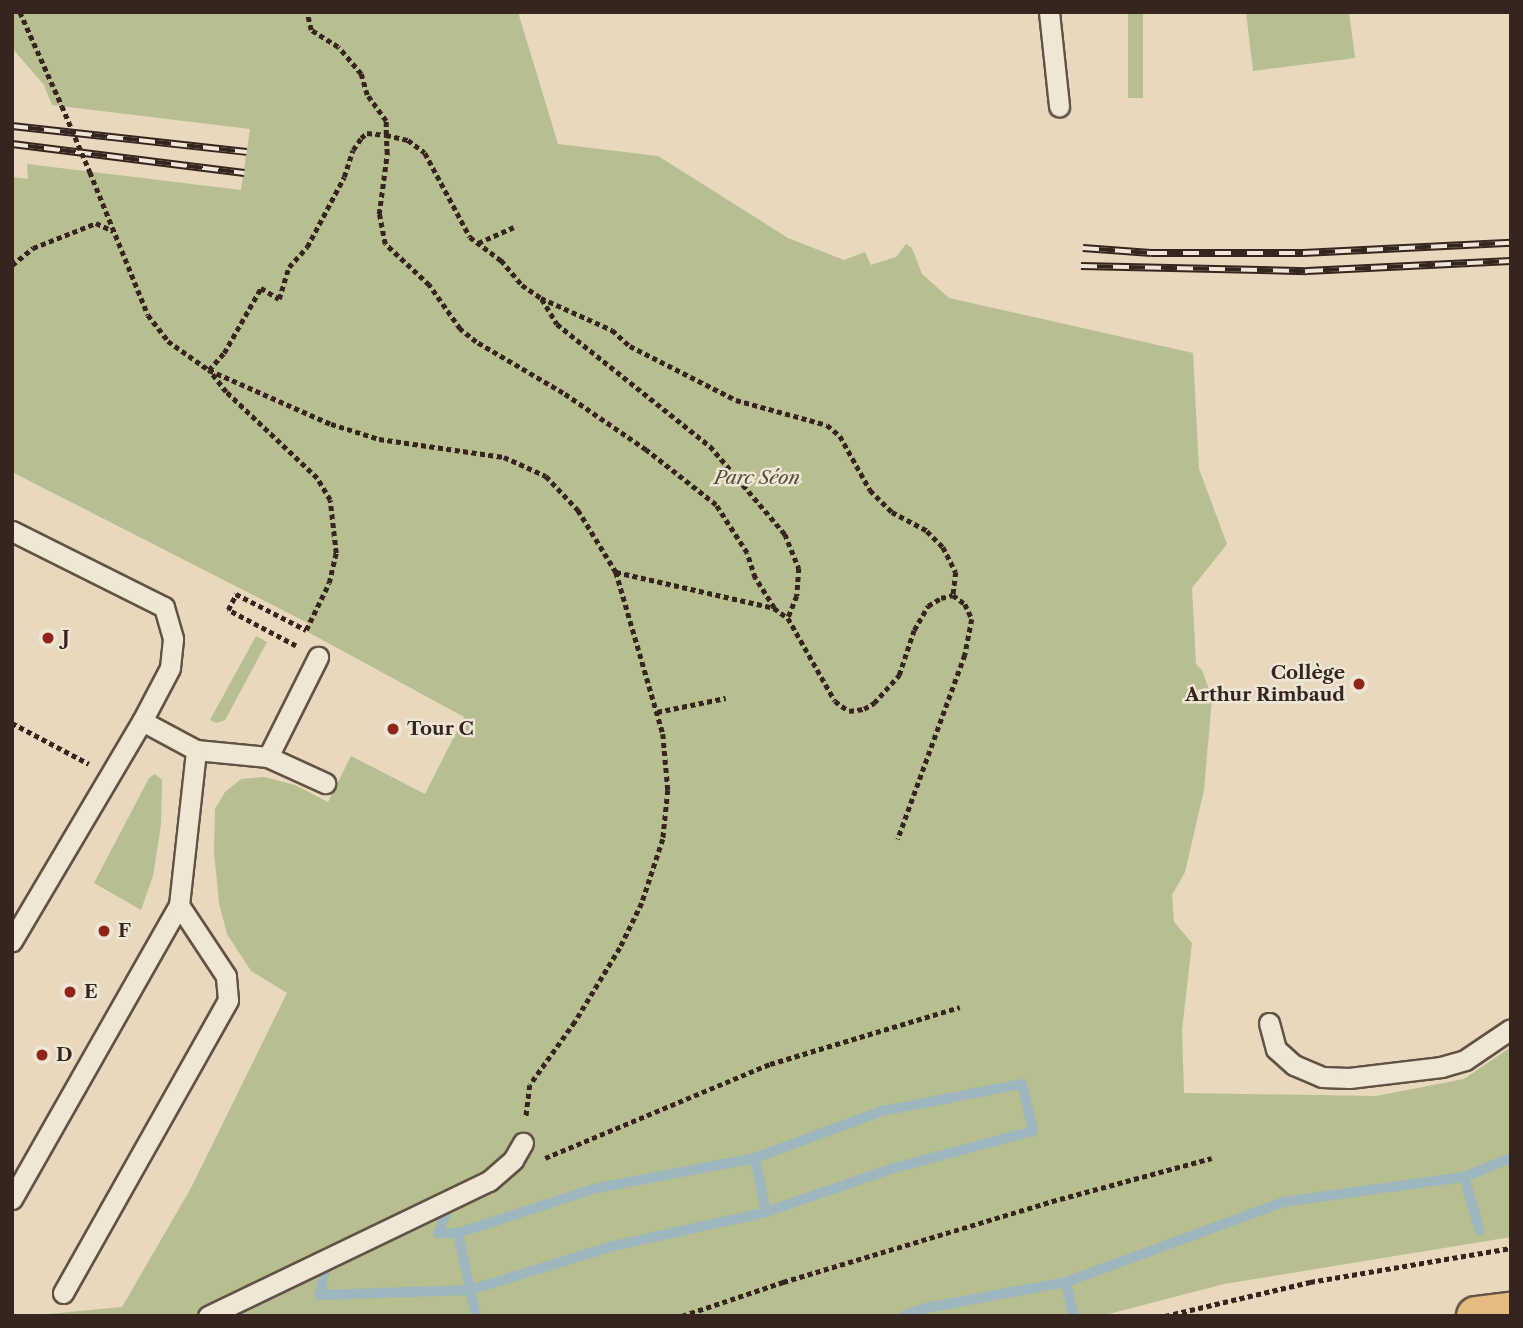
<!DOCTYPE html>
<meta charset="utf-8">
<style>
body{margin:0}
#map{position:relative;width:1523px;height:1328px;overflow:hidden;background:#e7d8be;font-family:"Libre Caslon Text",serif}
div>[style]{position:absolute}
.green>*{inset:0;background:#b7be90;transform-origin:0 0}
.stream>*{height:10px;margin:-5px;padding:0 5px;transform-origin:5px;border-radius:5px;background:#9eb6be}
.path>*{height:4.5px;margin-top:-2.25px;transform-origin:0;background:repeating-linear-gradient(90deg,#36251e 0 5px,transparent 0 8.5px)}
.roads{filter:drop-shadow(2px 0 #625246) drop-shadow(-2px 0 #625246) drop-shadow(0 2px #625246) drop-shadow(0 -2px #625246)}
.lane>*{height:19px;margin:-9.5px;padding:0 9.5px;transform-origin:9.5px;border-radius:9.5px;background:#efe6d5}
.primary>*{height:38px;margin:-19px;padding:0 19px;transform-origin:19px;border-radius:19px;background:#e4bc7f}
.rail>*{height:8px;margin-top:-4px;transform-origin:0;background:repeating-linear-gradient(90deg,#efe6d5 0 16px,#36251e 0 32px);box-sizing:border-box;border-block:2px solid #36251e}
.path-bridge>*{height:4.5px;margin-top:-2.25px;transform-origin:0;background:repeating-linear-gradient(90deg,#36251e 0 5px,transparent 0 8.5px)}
.dots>*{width:19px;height:19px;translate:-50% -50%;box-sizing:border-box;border:4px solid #efe6d5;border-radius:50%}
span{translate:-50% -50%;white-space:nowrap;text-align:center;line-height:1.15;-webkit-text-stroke:5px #efe6d5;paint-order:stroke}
.park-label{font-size:19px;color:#564b3a;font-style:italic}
.poi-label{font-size:19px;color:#36251e;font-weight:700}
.left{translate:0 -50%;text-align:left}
.right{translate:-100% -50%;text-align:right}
.frame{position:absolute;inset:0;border:14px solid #36251e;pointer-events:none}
</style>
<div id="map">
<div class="green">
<div style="clip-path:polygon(12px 12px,518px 12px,558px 144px,658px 156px,788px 238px,844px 260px,865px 252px,871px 265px,896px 257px,906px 244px,912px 248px,922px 274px,949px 298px,1193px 353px,1199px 469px,1227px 544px,1192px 588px,1196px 664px,1202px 670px,1212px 698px,1204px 790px,1185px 872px,1172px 895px,1174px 922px,1192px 943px,1182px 1030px,1184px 1093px,1376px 1096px,1464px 1079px,1511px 1047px,1511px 1237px,1224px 1284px,1101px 1316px,27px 1316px,122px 1307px,191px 1188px,287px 993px,251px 971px,227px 934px,219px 903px,214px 851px,215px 809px,225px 792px,241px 779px,264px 777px,295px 785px,328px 802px,351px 756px,425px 794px,464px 717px,308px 632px,308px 623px,12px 472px,12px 177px,28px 179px,27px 164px,241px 190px,250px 129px,52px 105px,44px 85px,12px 48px)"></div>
<div style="left:1128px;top:12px;width:15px;height:86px"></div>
<div style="clip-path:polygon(1246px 12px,1349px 12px,1355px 58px,1253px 71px)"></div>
<div style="clip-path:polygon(256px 636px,267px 642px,225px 720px,216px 723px,210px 720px)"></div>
<div style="clip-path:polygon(155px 774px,162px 780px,161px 825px,153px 876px,141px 910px,94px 883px,149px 778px)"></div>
</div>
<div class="stream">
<div style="left:755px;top:1158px;width:55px;rotate:78.5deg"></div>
<div style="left:1464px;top:1177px;width:56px;rotate:73.5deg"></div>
<div style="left:458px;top:1233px;width:85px;rotate:77.8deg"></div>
<div style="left:325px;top:1271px;width:25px;rotate:102deg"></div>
<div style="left:320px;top:1295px;width:150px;rotate:-1.9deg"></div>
<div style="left:470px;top:1290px;width:150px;rotate:-17.1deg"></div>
<div style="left:613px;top:1246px;width:157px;rotate:-12.5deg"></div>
<div style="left:766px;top:1212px;width:135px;rotate:-19deg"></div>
<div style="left:894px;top:1168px;width:144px;rotate:-14.9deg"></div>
<div style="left:1033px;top:1131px;width:48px;rotate:-103.2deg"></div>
<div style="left:1022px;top:1084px;width:143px;rotate:169.1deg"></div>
<div style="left:882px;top:1111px;width:135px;rotate:159.7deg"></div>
<div style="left:755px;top:1158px;width:165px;rotate:169.2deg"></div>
<div style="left:593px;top:1189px;width:142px;rotate:161.9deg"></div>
<div style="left:458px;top:1233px;width:20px;rotate:180deg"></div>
<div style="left:438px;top:1233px;width:22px;rotate:-68deg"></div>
<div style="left:1066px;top:1282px;width:35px;rotate:78deg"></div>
<div style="left:903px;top:1316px;width:24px;rotate:-19deg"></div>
<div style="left:926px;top:1308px;width:142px;rotate:-10.5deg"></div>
<div style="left:1066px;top:1282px;width:231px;rotate:-20.2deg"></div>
<div style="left:1283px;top:1202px;width:183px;rotate:-7.9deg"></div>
<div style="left:1464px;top:1177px;width:51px;rotate:-22deg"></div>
</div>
<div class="path">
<div style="left:20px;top:12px;width:103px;rotate:65.9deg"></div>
<div style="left:90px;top:172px;width:154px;rotate:67.9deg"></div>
<div style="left:148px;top:315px;width:33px;rotate:52deg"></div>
<div style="left:168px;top:341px;width:50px;rotate:35.3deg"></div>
<div style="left:209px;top:370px;width:133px;rotate:23.9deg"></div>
<div style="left:331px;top:424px;width:50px;rotate:17.4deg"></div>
<div style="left:379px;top:439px;width:126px;rotate:8.2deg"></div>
<div style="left:504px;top:457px;width:46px;rotate:24.3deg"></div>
<div style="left:546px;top:476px;width:47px;rotate:46.7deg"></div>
<div style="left:578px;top:510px;width:73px;rotate:58.5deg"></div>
<div style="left:616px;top:572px;width:169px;rotate:73.8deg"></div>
<div style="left:663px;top:734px;width:56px;rotate:84.9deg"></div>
<div style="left:668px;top:790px;width:49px;rotate:95.8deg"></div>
<div style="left:663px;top:839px;width:67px;rotate:108.2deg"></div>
<div style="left:642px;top:903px;width:50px;rotate:116.1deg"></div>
<div style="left:620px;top:948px;width:87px;rotate:121.3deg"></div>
<div style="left:575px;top:1022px;width:77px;rotate:125.5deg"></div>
<div style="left:530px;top:1085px;width:33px;rotate:97deg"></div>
<div style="left:478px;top:243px;width:39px;rotate:-24deg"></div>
<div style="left:12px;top:265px;width:27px;rotate:-39deg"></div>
<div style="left:33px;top:248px;width:68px;rotate:-21.6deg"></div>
<div style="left:96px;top:223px;width:19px;rotate:25deg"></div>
<div style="left:542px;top:299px;width:29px;rotate:59deg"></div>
<div style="left:557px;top:324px;width:196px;rotate:38.6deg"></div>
<div style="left:710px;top:446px;width:116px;rotate:49.6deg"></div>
<div style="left:785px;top:534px;width:37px;rotate:68deg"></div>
<div style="left:799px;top:568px;width:28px;rotate:94deg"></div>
<div style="left:797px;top:596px;width:24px;rotate:112deg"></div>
<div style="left:616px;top:572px;width:162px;rotate:12.8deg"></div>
<div style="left:774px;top:608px;width:17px;rotate:36deg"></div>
<div style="left:788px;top:618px;width:95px;rotate:60.5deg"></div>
<div style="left:835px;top:701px;width:17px;rotate:36deg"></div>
<div style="left:849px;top:711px;width:15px;rotate:-8deg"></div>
<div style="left:864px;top:709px;width:12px;rotate:-31deg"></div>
<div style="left:874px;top:703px;width:38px;rotate:-48deg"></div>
<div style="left:899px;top:675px;width:47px;rotate:-71.6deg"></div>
<div style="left:914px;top:630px;width:28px;rotate:-60deg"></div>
<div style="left:928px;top:606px;width:15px;rotate:-32deg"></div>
<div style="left:941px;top:598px;width:12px;rotate:-14deg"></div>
<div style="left:953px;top:595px;width:15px;rotate:37deg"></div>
<div style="left:965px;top:604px;width:17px;rotate:65deg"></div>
<div style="left:972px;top:619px;width:37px;rotate:101deg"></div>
<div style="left:965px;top:655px;width:196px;rotate:110deg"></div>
<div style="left:774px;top:608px;width:36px;rotate:-122deg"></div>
<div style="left:755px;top:578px;width:26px;rotate:-108deg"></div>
<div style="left:747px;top:553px;width:57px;rotate:-122.9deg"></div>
<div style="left:716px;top:505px;width:89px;rotate:-141.8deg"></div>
<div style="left:646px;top:450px;width:101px;rotate:-145.5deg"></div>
<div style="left:563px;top:393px;width:101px;rotate:-149.6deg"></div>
<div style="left:476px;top:342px;width:21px;rotate:-141deg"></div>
<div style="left:460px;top:329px;width:54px;rotate:-125.2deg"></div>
<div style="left:429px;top:285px;width:60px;rotate:-137deg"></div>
<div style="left:385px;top:244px;width:31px;rotate:-101deg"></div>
<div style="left:379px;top:214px;width:61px;rotate:-82.4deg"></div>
<div style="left:387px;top:154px;width:19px;rotate:-93deg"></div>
<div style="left:386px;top:135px;width:23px;rotate:13deg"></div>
<div style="left:408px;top:140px;width:21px;rotate:37deg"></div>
<div style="left:425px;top:153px;width:95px;rotate:61.8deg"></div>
<div style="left:470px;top:237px;width:39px;rotate:37deg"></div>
<div style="left:501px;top:260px;width:33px;rotate:50deg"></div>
<div style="left:522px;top:285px;width:23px;rotate:34deg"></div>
<div style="left:541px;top:298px;width:78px;rotate:24.3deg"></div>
<div style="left:612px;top:330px;width:24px;rotate:42deg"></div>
<div style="left:630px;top:346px;width:119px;rotate:27deg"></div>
<div style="left:736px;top:400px;width:94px;rotate:15.4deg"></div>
<div style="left:827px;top:425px;width:17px;rotate:40deg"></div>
<div style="left:840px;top:436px;width:62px;rotate:60.9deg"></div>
<div style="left:870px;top:490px;width:31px;rotate:45deg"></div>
<div style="left:892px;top:512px;width:40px;rotate:28deg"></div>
<div style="left:927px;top:531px;width:23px;rotate:45deg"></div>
<div style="left:943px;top:547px;width:28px;rotate:63deg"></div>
<div style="left:956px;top:572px;width:23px;rotate:97deg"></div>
<div style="left:296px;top:646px;width:77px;rotate:-152.1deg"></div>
<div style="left:228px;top:610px;width:18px;rotate:-63deg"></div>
<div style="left:236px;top:594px;width:79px;rotate:27.2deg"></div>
<div style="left:306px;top:630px;width:52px;rotate:-63.9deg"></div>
<div style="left:329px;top:583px;width:31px;rotate:-77deg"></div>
<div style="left:336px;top:553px;width:53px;rotate:-96.5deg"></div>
<div style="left:330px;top:500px;width:26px;rotate:-121deg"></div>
<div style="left:317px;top:478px;width:125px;rotate:-136.6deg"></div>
<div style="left:226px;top:392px;width:28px;rotate:-128deg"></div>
<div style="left:209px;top:370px;width:23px;rotate:-49deg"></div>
<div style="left:224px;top:353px;width:75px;rotate:-60.4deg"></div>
<div style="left:261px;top:288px;width:21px;rotate:31deg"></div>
<div style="left:279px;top:299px;width:34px;rotate:-73deg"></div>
<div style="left:289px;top:267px;width:27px;rotate:-48deg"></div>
<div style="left:307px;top:247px;width:79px;rotate:-62.1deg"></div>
<div style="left:344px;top:177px;width:28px;rotate:-72deg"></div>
<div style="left:353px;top:150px;width:14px;rotate:-56deg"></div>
<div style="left:361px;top:138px;width:8px;rotate:-40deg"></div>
<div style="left:367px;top:133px;width:19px;rotate:6deg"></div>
<div style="left:386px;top:135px;width:14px;rotate:-90deg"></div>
<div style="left:386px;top:121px;width:32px;rotate:-126deg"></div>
<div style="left:367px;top:95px;width:22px;rotate:-106deg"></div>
<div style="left:361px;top:74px;width:35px;rotate:-130deg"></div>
<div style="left:338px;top:47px;width:32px;rotate:-148deg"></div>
<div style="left:311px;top:30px;width:18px;rotate:-103deg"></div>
<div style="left:657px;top:712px;width:70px;rotate:-11.5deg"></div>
<div style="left:12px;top:723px;width:87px;rotate:28deg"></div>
<div style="left:545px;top:1158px;width:244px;rotate:-22.7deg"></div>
<div style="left:770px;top:1064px;width:198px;rotate:-16.7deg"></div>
<div style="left:682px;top:1316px;width:107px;rotate:-18.6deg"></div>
<div style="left:783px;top:1282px;width:289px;rotate:-16.7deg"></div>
<div style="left:1060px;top:1199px;width:157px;rotate:-15.1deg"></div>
<div style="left:1165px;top:1316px;width:149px;rotate:-13.2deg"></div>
<div style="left:1310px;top:1282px;width:204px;rotate:-9.6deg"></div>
</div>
<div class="roads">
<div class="lane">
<div style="left:1049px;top:12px;width:95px;rotate:83.9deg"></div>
<div style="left:12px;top:531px;width:170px;rotate:26.6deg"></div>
<div style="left:164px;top:607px;width:33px;rotate:74deg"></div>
<div style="left:173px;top:639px;width:29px;rotate:96deg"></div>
<div style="left:170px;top:668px;width:60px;rotate:117.8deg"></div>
<div style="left:142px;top:721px;width:256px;rotate:120.6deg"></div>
<div style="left:142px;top:721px;width:61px;rotate:28.2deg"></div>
<div style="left:196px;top:750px;width:72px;rotate:5.6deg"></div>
<div style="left:268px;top:757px;width:112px;rotate:-63.4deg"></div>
<div style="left:268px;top:757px;width:63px;rotate:24.5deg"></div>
<div style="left:1269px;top:1023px;width:27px;rotate:75deg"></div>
<div style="left:1276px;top:1049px;width:24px;rotate:42deg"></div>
<div style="left:1294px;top:1065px;width:30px;rotate:23deg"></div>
<div style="left:1322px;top:1077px;width:27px;rotate:2deg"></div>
<div style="left:1349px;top:1078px;width:93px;rotate:-6.8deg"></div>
<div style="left:1441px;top:1067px;width:25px;rotate:-16deg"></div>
<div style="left:1465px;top:1060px;width:55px;rotate:-34deg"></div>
<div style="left:12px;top:1199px;width:338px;rotate:-60.4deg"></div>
<div style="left:179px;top:905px;width:156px;rotate:-83.7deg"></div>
<div style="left:63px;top:1293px;width:336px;rotate:-60.6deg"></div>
<div style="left:228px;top:1000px;width:24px;rotate:-95deg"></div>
<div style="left:226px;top:976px;width:85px;rotate:-123.5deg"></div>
<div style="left:208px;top:1316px;width:312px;rotate:-25.7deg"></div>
<div style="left:489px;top:1181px;width:32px;rotate:-41deg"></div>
<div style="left:513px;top:1160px;width:20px;rotate:-60deg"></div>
</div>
<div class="primary">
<div style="left:1476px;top:1316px;width:35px;rotate:-7deg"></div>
</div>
</div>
<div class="rail">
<div style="left:12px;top:126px;width:236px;rotate:6.3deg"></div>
<div style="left:12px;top:144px;width:234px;rotate:7.1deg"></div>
<div style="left:1083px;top:248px;width:68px;rotate:4.2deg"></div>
<div style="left:1151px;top:253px;width:152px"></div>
<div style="left:1303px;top:253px;width:208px;rotate:-2.8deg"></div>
<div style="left:1081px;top:266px;width:226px;rotate:1.3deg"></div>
<div style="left:1307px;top:271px;width:204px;rotate:-2.8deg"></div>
</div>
<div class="path-bridge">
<div style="left:62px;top:106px;width:72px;rotate:67deg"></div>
</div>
<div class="dots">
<div style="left:48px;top:638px;background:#8f2418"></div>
<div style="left:1359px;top:684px;background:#8f2418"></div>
<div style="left:393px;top:729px;background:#8f2418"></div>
<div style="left:104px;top:931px;background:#8f2418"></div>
<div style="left:70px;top:992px;background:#8f2418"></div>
<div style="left:42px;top:1055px;background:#8f2418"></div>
</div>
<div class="park-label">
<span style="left:757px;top:478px">Parc Séon</span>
</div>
<div class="poi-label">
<span class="left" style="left:62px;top:638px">J</span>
<span class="right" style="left:1345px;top:684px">Collège<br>Arthur Rimbaud</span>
<span class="left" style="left:407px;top:729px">Tour C</span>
<span class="left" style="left:118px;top:931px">F</span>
<span class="left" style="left:84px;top:992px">E</span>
<span class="left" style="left:56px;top:1055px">D</span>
</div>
<div class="frame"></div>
</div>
